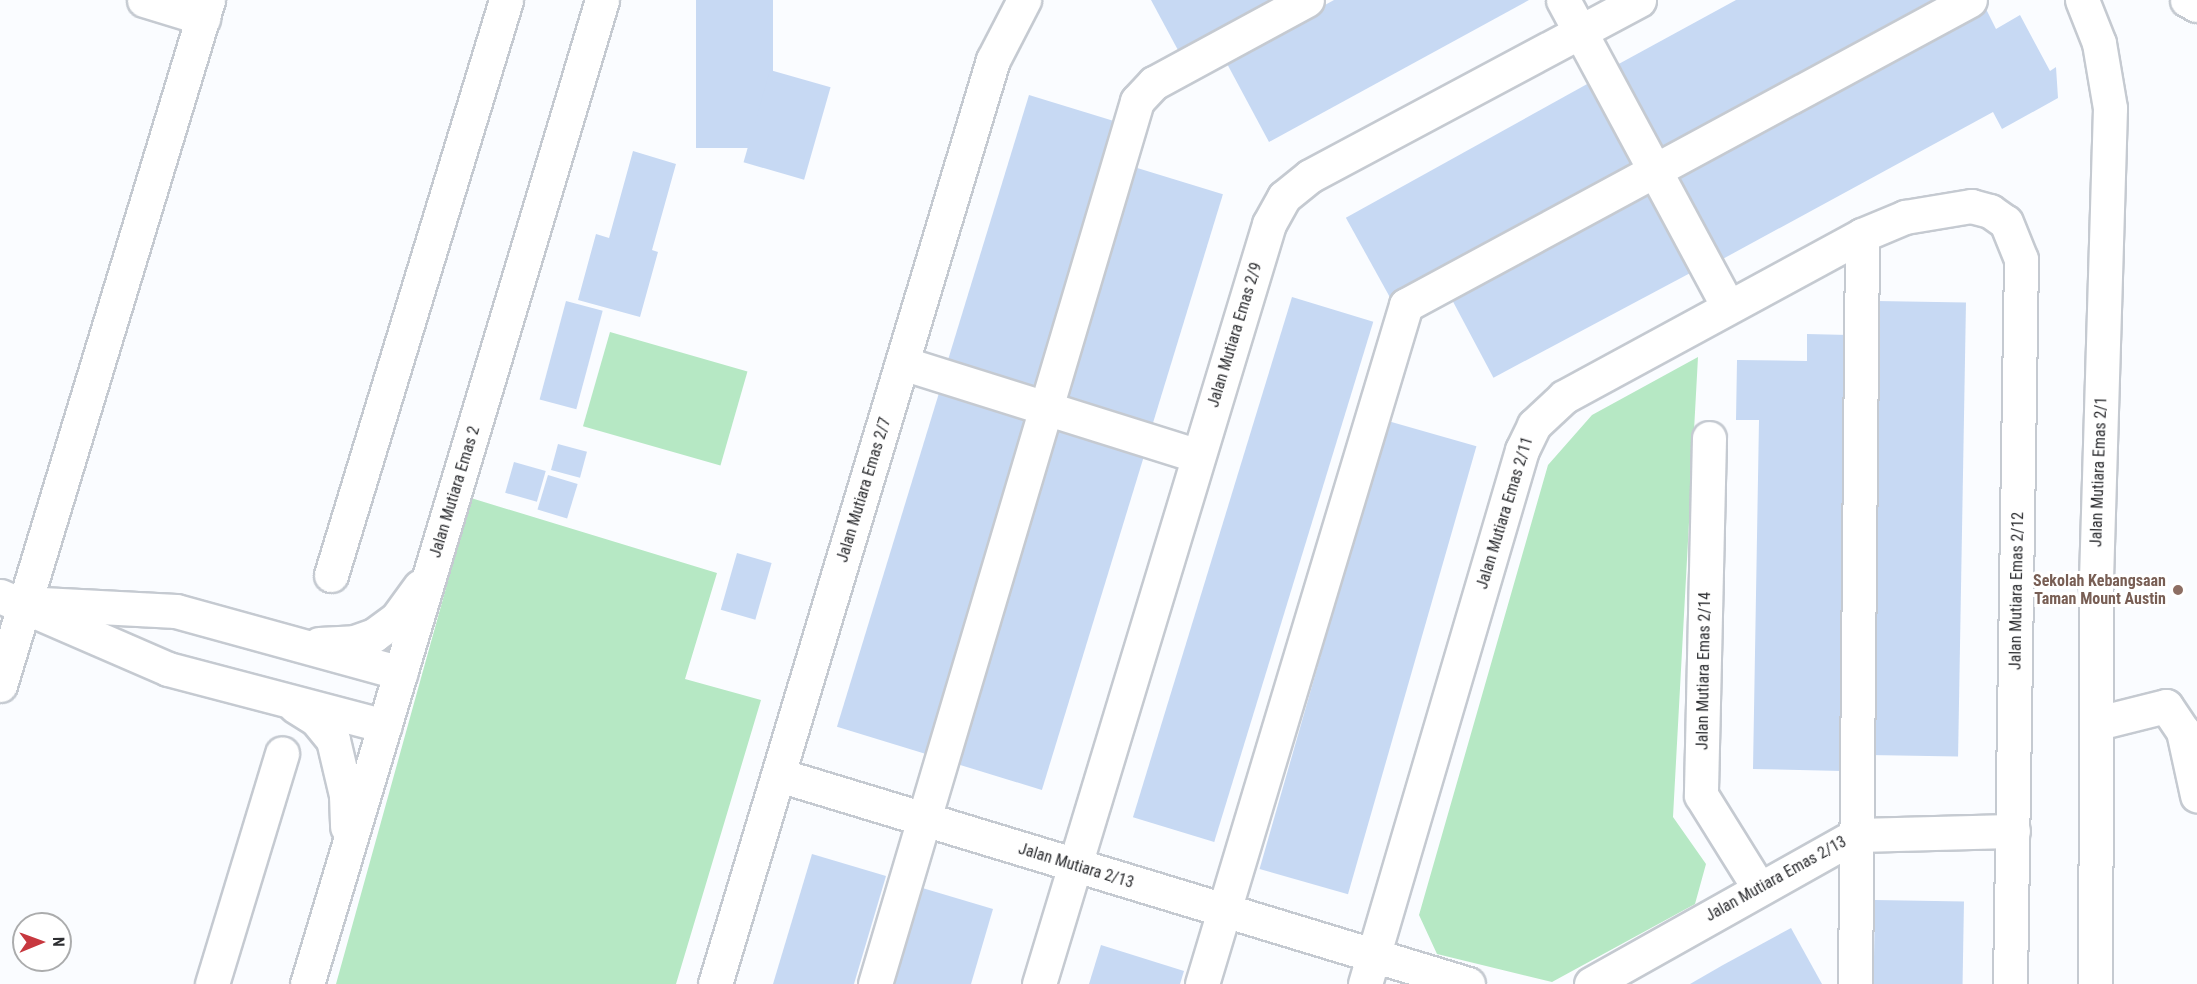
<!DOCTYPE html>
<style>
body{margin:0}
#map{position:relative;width:2197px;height:984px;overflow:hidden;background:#fafcff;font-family:"Roboto Condensed",sans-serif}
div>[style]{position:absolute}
.green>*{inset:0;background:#b6e8c4;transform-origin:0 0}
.building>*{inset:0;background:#c7d9f3;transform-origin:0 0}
.roads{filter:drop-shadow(2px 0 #c5cad1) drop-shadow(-2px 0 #c5cad1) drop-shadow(0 2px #c5cad1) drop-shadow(0 -2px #c5cad1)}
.minor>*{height:33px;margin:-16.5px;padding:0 16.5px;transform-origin:16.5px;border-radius:16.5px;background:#fff}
.dots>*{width:16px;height:16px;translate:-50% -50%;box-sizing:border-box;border:3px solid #fff;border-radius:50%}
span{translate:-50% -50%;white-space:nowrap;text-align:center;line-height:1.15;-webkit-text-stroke:6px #fff;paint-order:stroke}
.street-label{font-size:16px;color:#2e2f32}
.education-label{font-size:16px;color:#785e54;font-weight:700}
.right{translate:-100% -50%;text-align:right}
.north{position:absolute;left:12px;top:912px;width:60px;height:60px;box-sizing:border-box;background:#fff;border:2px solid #abacad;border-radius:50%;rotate:89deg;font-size:16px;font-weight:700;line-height:24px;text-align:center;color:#2e2f32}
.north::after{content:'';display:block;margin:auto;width:21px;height:27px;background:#c7383f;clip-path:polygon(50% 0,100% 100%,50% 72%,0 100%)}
</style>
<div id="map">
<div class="green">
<div style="left:610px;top:332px;width:143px;height:98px;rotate:16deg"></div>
<div style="clip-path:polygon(1698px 357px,1673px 817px,1706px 864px,1695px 904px,1552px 982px,1437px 954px,1419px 915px,1548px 465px,1592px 415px)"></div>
<div style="clip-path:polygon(471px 498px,717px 573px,685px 679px,761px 700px,676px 984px,336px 984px)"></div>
</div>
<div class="building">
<div style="left:696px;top:0;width:77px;height:148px"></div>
<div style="clip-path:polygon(1151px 0,1274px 0,1179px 52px)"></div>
<div style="clip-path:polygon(1334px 0,1529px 0,1269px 142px,1225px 60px)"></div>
<div style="clip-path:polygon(1736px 0,1932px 0,1659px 149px,1615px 66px)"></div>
<div style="clip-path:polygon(1986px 9px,1996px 29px,2020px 15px,2050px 71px,2056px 67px,2058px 98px,2002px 129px,1993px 112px,1719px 261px,1675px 179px)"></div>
<div style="left:770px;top:70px;width:63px;height:96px;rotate:16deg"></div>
<div style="left:1589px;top:83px;width:94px;height:278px;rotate:61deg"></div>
<div style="left:1029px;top:95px;width:93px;height:286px;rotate:17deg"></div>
<div style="clip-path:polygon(633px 151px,676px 164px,652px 250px,658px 252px,640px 317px,578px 300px,596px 234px,609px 238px)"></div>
<div style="left:1134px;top:167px;width:93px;height:243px;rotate:17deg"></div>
<div style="left:1648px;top:189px;width:94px;height:225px;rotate:62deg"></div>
<div style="left:1292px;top:297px;width:85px;height:544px;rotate:17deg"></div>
<div style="left:566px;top:301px;width:38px;height:102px;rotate:15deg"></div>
<div style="left:1877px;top:301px;width:89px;height:454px;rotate:1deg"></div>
<div style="clip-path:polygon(1807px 334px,1849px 335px,1842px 771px,1753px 769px,1759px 420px,1736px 420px,1737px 360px,1807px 361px)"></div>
<div style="left:939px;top:393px;width:93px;height:349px;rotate:17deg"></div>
<div style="left:1388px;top:421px;width:92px;height:466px;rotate:16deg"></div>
<div style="left:1055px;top:429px;width:93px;height:349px;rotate:17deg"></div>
<div style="left:558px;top:444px;width:30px;height:27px;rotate:15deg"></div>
<div style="left:514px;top:462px;width:33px;height:32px;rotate:16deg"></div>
<div style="left:548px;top:475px;width:31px;height:36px;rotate:17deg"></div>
<div style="left:737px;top:553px;width:36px;height:59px;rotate:16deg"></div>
<div style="clip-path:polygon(812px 854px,886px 876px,854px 984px,773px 984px)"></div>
<div style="clip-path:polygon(919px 887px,993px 909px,971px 984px,889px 984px)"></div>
<div style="left:1875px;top:900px;width:89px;height:84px;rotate:1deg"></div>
<div style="clip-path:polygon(1791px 928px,1822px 984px,1690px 984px,1723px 965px)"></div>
<div style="clip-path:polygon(1101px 945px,1184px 971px,1180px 984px,1089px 984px)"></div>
</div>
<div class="roads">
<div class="minor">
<div style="left:144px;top:0;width:62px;rotate:17deg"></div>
<div style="left:1563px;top:0;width:346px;rotate:61.7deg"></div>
<div style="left:2082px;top:0;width:46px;rotate:68.4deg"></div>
<div style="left:2099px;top:43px;width:66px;rotate:80.4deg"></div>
<div style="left:2110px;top:108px;width:481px;rotate:91.7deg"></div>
<div style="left:2096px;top:589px;width:395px;rotate:90.1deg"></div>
<div style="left:2187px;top:0;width:11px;rotate:27deg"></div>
<div style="left:902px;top:363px;width:310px;rotate:17.4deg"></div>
<div style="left:1709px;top:438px;width:357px;rotate:91.3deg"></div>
<div style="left:1701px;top:795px;width:110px;rotate:58.1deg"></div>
<div style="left:331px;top:575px;width:601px;rotate:-73.07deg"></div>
<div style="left:0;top:596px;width:183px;rotate:23.5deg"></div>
<div style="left:168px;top:669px;width:224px;rotate:14.7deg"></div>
<div style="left:42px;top:604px;width:134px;rotate:3deg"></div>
<div style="left:176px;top:611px;width:233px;rotate:15.4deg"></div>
<div style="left:319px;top:644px;width:35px;rotate:-3deg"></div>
<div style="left:354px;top:642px;width:21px;rotate:-19deg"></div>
<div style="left:374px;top:635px;width:29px;rotate:-36deg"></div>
<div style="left:397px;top:618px;width:39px;rotate:-54deg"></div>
<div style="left:0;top:685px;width:716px;rotate:-73.11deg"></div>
<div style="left:295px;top:706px;width:25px;rotate:32deg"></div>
<div style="left:316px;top:719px;width:27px;rotate:51deg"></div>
<div style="left:333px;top:740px;width:57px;rotate:76.7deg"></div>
<div style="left:346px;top:795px;width:32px;rotate:88deg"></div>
<div style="left:2098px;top:723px;width:70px;rotate:-14deg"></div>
<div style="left:2166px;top:706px;width:30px;rotate:56deg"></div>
<div style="left:2183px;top:731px;width:66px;rotate:77.7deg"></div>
<div style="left:779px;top:775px;width:720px;rotate:16.87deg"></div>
<div style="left:212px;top:984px;width:241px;rotate:-73.1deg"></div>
<div style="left:307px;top:984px;width:1027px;rotate:-73.31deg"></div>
<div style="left:715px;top:984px;width:965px;rotate:-73.26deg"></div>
<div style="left:993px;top:60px;width:68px;rotate:-62.7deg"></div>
<div style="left:875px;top:984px;width:921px;rotate:-73.47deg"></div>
<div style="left:1137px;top:101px;width:25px;rotate:-47deg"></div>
<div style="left:1154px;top:83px;width:174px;rotate:-28.5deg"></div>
<div style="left:1039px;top:984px;width:794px;rotate:-73.16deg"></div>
<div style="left:1269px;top:224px;width:31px;rotate:-61deg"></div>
<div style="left:1284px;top:197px;width:33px;rotate:-39deg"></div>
<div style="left:1310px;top:176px;width:373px;rotate:-28.1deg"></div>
<div style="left:1202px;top:984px;width:709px;rotate:-73.28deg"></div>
<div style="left:1406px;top:305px;width:641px;rotate:-28.4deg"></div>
<div style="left:1365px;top:984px;width:557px;rotate:-73.62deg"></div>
<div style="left:1522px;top:450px;width:28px;rotate:-64deg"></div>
<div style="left:1534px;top:425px;width:41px;rotate:-43deg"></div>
<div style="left:1564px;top:397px;width:339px;rotate:-28.5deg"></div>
<div style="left:1862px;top:235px;width:47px;rotate:-22.7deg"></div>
<div style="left:1905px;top:217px;width:67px;rotate:-9.5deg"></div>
<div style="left:1971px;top:206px;width:20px;rotate:15deg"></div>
<div style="left:1990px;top:211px;width:19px;rotate:35deg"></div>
<div style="left:2006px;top:222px;width:40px;rotate:68deg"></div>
<div style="left:2021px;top:259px;width:725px;rotate:90.87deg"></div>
<div style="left:1591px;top:984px;width:304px;rotate:-29.3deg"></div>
<div style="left:1856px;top:835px;width:157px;rotate:-1.5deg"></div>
<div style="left:1855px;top:984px;width:749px;rotate:-89.46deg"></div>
</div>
</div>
<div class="dots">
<div style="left:2178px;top:590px;background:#8d6e63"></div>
</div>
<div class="street-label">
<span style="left:1235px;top:335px;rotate:-73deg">Jalan Mutiara Emas 2/9</span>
<span style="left:2099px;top:472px;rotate:-88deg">Jalan Mutiara Emas 2/1</span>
<span style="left:864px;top:490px;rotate:-73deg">Jalan Mutiara Emas 2/7</span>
<span style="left:455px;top:492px;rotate:-73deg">Jalan Mutiara Emas 2</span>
<span style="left:1505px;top:513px;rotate:-73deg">Jalan Mutiara Emas 2/11</span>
<span style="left:2017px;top:591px;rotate:-89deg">Jalan Mutiara Emas 2/12</span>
<span style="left:1704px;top:671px;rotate:-89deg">Jalan Mutiara Emas 2/14</span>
<span style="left:1076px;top:866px;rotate:17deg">Jalan Mutiara 2/13</span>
<span style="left:1776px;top:879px;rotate:-29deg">Jalan Mutiara Emas 2/13</span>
</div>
<div class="education-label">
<span class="right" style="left:2166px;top:590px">Sekolah Kebangsaan<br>Taman Mount Austin</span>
</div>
<div class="north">N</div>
</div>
